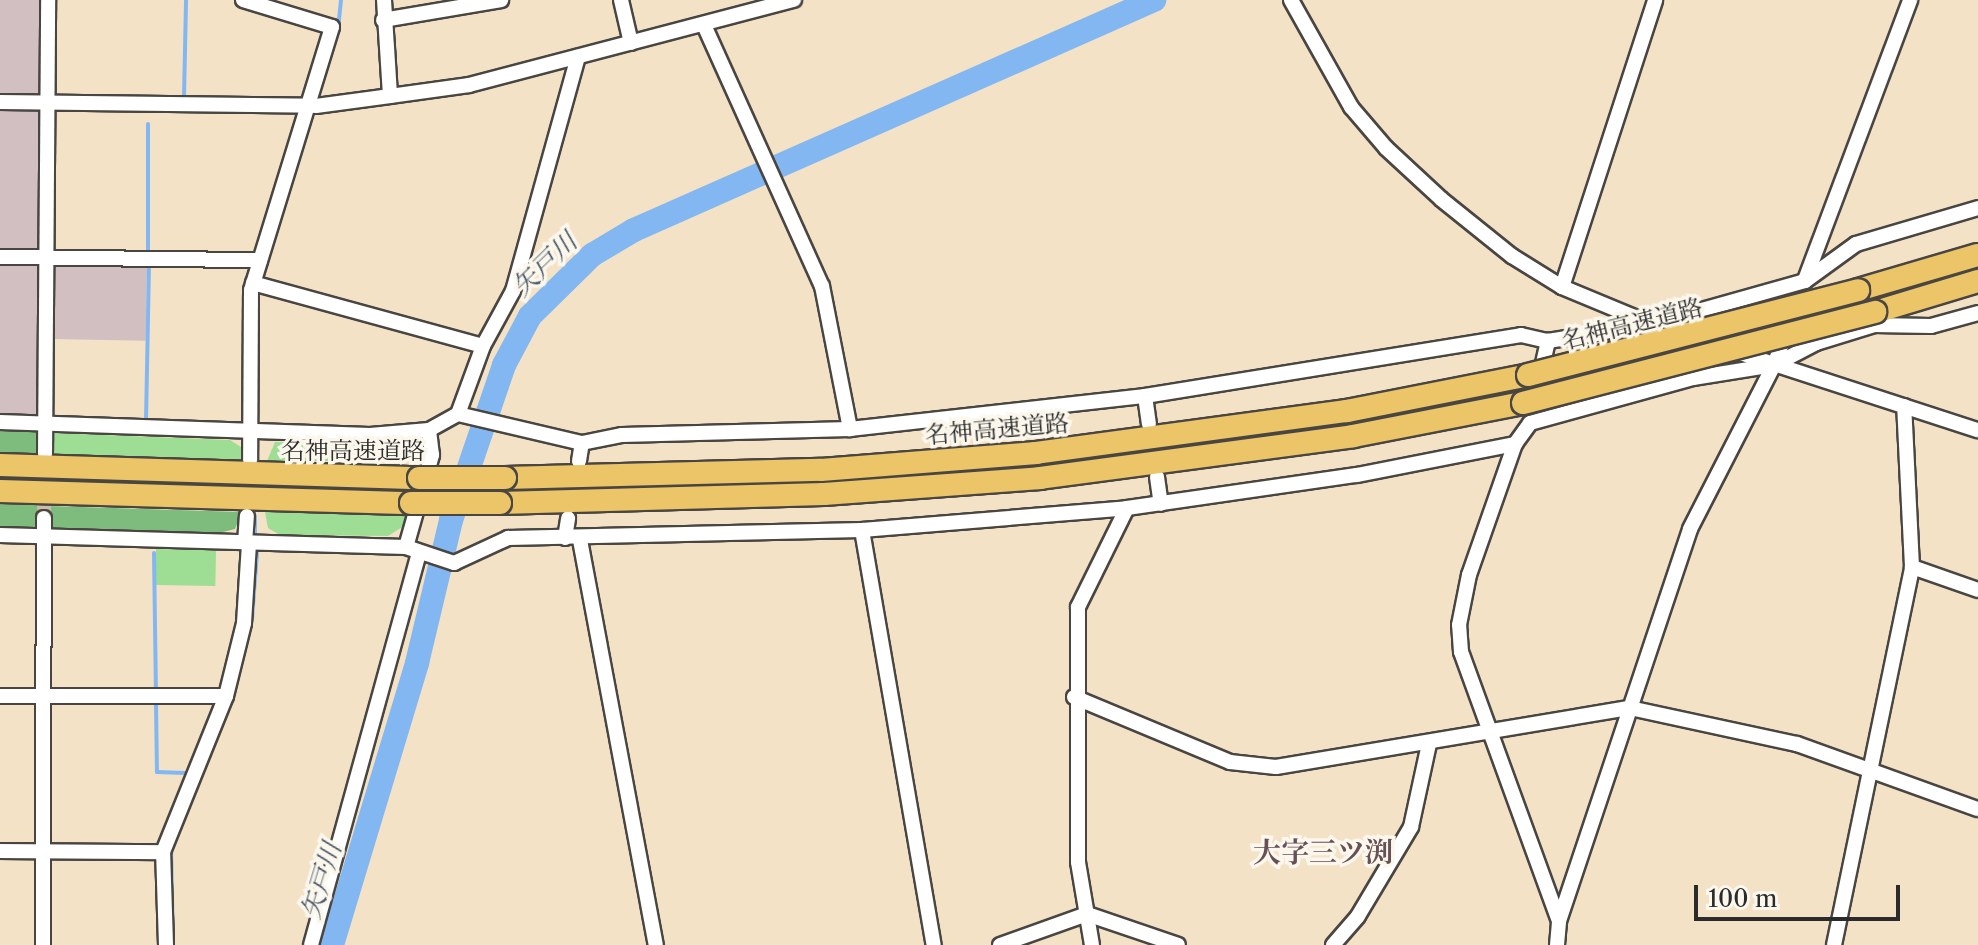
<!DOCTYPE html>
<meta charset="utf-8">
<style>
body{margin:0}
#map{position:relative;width:1978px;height:945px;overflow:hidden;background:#f4e2c7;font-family:"Libre Caslon Text","Noto Serif JP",serif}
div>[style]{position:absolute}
.industrial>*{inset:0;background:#d2bfc1;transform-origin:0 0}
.green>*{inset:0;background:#9ddd94;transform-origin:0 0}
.forest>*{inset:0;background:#7ebc7e;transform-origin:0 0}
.stream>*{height:4px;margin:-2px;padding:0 2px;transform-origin:2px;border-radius:2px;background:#83b7f1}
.river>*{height:24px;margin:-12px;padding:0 12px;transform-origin:12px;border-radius:12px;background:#83b7f1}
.minor-tunnel>*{height:14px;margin-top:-7px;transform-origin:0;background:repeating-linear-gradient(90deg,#ccbda8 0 14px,transparent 0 21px)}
.roads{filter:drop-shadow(2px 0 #494642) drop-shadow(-2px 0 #494642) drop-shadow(0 2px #494642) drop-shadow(0 -2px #494642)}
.minor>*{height:14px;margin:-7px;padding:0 7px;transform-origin:7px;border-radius:7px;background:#fff}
.highway>*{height:22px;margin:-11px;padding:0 11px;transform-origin:11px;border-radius:11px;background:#ecc569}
.bridges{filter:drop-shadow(2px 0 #494642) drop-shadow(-2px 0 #494642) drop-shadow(0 2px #494642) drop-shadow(0 -2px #494642)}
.highway-bridge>*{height:22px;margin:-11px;padding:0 11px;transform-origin:11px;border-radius:11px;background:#ecc569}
span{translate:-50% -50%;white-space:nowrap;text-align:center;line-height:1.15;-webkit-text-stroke:7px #fbf7ec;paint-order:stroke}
.street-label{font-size:24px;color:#2b2b2b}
.water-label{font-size:26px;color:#455566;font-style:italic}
.quarter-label{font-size:28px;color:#675158;font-weight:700}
.scale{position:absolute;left:1694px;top:885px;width:206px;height:36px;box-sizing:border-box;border:4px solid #2b2b2b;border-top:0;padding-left:10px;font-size:24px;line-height:28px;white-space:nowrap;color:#2b2b2b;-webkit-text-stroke:6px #fbf7ec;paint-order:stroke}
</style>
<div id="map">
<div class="industrial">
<div style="left:0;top:0;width:44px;height:98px"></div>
<div style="left:0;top:108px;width:43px;height:143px;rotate:1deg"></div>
<div style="clip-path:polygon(0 262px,41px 262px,39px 412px,35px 416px,0 414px)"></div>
<div style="left:53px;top:262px;width:94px;height:77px;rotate:1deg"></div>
</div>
<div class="green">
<div style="clip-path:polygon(52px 433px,230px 440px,241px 447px,243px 461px,50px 456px)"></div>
<div style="clip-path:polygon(275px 442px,407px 444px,417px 448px,423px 461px,267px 461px)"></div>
<div style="clip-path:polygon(265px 512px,408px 515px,404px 526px,388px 536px,280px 535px,268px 528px)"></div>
<div style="left:156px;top:549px;width:60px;height:36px;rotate:1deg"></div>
</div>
<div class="forest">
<div style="left:0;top:430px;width:38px;height:24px;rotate:3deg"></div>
<div style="clip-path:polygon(0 504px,39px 505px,38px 525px,35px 530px,0 529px)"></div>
<div style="clip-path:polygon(49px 506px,242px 512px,235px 529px,215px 534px,52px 531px)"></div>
</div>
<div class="stream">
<div style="left:338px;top:29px;width:29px;rotate:-84deg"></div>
<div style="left:184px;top:98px;width:98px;rotate:-88.8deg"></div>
<div style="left:148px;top:124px;width:129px;rotate:90deg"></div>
<div style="left:146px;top:421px;width:156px;rotate:-88.9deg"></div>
<div style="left:255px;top:535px;width:19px;rotate:-90deg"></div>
<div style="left:154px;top:553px;width:139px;rotate:89.2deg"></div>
<div style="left:237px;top:680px;width:63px;rotate:-76.2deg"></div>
<div style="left:252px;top:619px;width:66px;rotate:-85.7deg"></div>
<div style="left:156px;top:703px;width:69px;rotate:89.2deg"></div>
<div style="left:157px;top:772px;width:35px;rotate:2deg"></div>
<div style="left:171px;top:848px;width:97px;rotate:88.8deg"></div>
</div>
<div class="river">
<div style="left:332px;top:945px;width:295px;rotate:-73.2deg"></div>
<div style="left:417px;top:663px;width:147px;rotate:-76.6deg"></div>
<div style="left:451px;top:520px;width:164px;rotate:-71.1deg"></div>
<div style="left:504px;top:365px;width:55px;rotate:-62deg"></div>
<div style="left:530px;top:316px;width:87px;rotate:-44.5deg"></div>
<div style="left:592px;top:255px;width:49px;rotate:-30.8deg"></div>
<div style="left:634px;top:230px;width:569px;rotate:-23.86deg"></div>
</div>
<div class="minor-tunnel">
<div style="left:44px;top:518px;width:59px;rotate:-89deg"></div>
</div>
<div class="roads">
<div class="minor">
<div style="left:243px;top:0;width:93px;rotate:16.9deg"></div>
<div style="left:332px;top:27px;width:275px;rotate:107.1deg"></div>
<div style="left:251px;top:290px;width:170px;rotate:90.3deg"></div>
<div style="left:384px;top:0;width:96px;rotate:86.4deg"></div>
<div style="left:621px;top:0;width:44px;rotate:76.9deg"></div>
<div style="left:1291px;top:0;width:123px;rotate:60.7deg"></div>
<div style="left:1351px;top:107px;width:54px;rotate:49.5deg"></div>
<div style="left:1386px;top:148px;width:75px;rotate:42.8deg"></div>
<div style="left:1441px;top:199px;width:91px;rotate:38.8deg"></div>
<div style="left:1512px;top:256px;width:59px;rotate:31.8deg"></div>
<div style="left:1562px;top:287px;width:94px;rotate:22.5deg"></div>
<div style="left:383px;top:20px;width:120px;rotate:-9.6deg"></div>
<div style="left:704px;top:25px;width:286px;rotate:65.7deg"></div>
<div style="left:822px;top:286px;width:146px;rotate:78.9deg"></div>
<div style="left:0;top:102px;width:316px;rotate:0.7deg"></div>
<div style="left:316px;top:106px;width:75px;rotate:-7.7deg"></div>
<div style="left:390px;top:96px;width:80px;rotate:-7.9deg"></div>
<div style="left:469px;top:85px;width:336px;rotate:-14.7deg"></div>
<div style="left:0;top:257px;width:260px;rotate:0.7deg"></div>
<div style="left:1805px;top:280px;width:299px;rotate:-69.4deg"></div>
<div style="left:253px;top:283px;width:238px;rotate:15.3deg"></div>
<div style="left:1562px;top:287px;width:302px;rotate:-72deg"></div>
<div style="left:1688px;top:336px;width:305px;rotate:18deg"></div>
<div style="left:1145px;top:396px;width:28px;rotate:82deg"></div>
<div style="left:1534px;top:403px;width:64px;rotate:-77.3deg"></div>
<div style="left:458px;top:414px;width:127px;rotate:13.2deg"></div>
<div style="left:582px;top:443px;width:41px;rotate:-11.3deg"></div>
<div style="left:622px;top:435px;width:228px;rotate:-1.5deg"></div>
<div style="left:850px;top:429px;width:297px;rotate:-6.4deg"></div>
<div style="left:1145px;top:396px;width:381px;rotate:-9.2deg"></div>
<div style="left:1521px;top:335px;width:28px;rotate:13deg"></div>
<div style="left:1548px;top:341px;width:105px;rotate:-9.3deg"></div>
<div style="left:1652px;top:324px;width:159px;rotate:-15.7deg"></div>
<div style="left:1805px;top:281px;width:63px;rotate:-36deg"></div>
<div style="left:1856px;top:244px;width:127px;rotate:-16.4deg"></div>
<div style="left:0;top:422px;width:370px;rotate:2deg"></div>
<div style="left:370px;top:435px;width:59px;rotate:-4.8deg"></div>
<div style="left:429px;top:430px;width:33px;rotate:-29deg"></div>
<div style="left:458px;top:414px;width:72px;rotate:-69.8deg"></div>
<div style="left:483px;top:346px;width:63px;rotate:-61.4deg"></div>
<div style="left:513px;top:291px;width:243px;rotate:-74.5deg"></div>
<div style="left:45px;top:454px;width:454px;rotate:-89.6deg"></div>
<div style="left:579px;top:461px;width:18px;rotate:-81deg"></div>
<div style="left:1157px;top:477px;width:27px;rotate:82deg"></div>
<div style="left:862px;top:530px;width:421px;rotate:80.2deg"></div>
<div style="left:0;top:535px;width:406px;rotate:1.7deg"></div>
<div style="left:406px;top:547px;width:51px;rotate:18.4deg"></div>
<div style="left:454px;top:563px;width:60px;rotate:-24.8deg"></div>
<div style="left:508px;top:538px;width:354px;rotate:-1.3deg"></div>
<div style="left:862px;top:530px;width:266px;rotate:-4.7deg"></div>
<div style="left:1127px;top:508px;width:232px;rotate:-8.2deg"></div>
<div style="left:1357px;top:475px;width:161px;rotate:-11.1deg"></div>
<div style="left:565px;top:538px;width:20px;rotate:-81deg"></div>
<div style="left:580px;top:540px;width:412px;rotate:79.4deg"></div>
<div style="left:245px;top:543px;width:27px;rotate:-86deg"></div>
<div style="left:406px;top:547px;width:96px;rotate:-74.2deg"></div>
<div style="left:432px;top:455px;width:25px;rotate:-97deg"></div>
<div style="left:1912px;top:567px;width:70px;rotate:19.2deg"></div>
<div style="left:0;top:696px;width:226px"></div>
<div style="left:1074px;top:697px;width:169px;rotate:22.6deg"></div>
<div style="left:1230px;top:762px;width:46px;rotate:6.2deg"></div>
<div style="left:1276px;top:767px;width:359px;rotate:-9.5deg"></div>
<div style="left:1630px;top:708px;width:171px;rotate:12.2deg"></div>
<div style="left:1797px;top:744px;width:192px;rotate:19.8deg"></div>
<div style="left:0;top:851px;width:163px;rotate:0.4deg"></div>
<div style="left:1559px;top:921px;width:286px;rotate:-110deg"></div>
<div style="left:1461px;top:652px;width:27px;rotate:-94deg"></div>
<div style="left:1459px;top:625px;width:51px;rotate:-78.7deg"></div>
<div style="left:1469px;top:575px;width:139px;rotate:-70.7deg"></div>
<div style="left:1515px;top:444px;width:26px;rotate:-54deg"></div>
<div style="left:1530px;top:423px;width:169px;rotate:-15.4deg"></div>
<div style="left:1693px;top:378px;width:82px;rotate:-9.1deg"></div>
<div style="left:1774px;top:365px;width:47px;rotate:-27.6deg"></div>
<div style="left:1816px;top:343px;width:61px;rotate:-17.2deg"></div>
<div style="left:1874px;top:325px;width:57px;rotate:1deg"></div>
<div style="left:1931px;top:326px;width:49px;rotate:-15.5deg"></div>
<div style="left:43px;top:945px;width:427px;rotate:-89.9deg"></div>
<div style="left:166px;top:945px;width:93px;rotate:-91.8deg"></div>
<div style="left:163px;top:852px;width:168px;rotate:-68deg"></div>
<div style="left:226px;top:696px;width:75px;rotate:-76.1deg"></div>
<div style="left:244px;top:623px;width:80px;rotate:-86.4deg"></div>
<div style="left:311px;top:945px;width:407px;rotate:-74.6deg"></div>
<div style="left:1000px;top:945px;width:92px;rotate:-19.6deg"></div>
<div style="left:1087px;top:914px;width:96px;rotate:18.8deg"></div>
<div style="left:1092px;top:945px;width:84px;rotate:-99.6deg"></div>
<div style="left:1078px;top:862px;width:255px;rotate:-90deg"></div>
<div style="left:1078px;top:607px;width:110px;rotate:-63.7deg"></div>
<div style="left:1333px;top:945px;width:38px;rotate:-49deg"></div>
<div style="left:1358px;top:916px;width:104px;rotate:-59.2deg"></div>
<div style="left:1411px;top:827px;width:85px;rotate:-77.8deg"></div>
<div style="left:1557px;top:945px;width:24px;rotate:-85deg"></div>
<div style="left:1559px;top:921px;width:413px;rotate:-71.5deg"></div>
<div style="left:1690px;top:529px;width:184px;rotate:-62.9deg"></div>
<div style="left:1774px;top:365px;width:66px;rotate:-69.6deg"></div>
<div style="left:1834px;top:945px;width:386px;rotate:-78.3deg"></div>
<div style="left:1912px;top:567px;width:161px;rotate:-92.8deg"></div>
</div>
<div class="highway">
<div style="left:1858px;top:290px;width:125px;rotate:-16.3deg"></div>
<div style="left:1875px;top:312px;width:108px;rotate:-16.8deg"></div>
<div style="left:0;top:465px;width:419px;rotate:1.8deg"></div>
<div style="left:505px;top:478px;width:316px;rotate:-1.5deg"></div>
<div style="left:821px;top:470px;width:216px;rotate:-4.5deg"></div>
<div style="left:1036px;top:453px;width:314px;rotate:-7.7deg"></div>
<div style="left:1347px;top:411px;width:185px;rotate:-11.2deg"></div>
<div style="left:0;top:491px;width:411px;rotate:1.7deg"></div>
<div style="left:500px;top:503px;width:324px;rotate:-1.6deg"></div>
<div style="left:824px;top:494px;width:217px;rotate:-4.2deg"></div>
<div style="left:1040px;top:478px;width:316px;rotate:-7.6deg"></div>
<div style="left:1353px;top:436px;width:173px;rotate:-11deg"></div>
</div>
</div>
<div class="bridges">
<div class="highway-bridge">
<div style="left:1528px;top:375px;width:341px;rotate:-14.4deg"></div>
<div style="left:1523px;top:403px;width:364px;rotate:-14.5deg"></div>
<div style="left:419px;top:478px;width:86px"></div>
<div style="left:411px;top:503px;width:89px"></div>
</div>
</div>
<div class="street-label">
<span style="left:1632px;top:324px;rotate:-14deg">名神高速道路</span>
<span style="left:997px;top:429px;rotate:-5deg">名神高速道路</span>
<span style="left:353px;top:451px">名神高速道路</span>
</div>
<div class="water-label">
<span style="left:545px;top:265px;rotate:-44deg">矢戸川</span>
<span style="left:322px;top:881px;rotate:-73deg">矢戸川</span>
</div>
<div class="quarter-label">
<span style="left:1323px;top:852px">大字三ツ渕</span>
</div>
<div class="scale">100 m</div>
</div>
